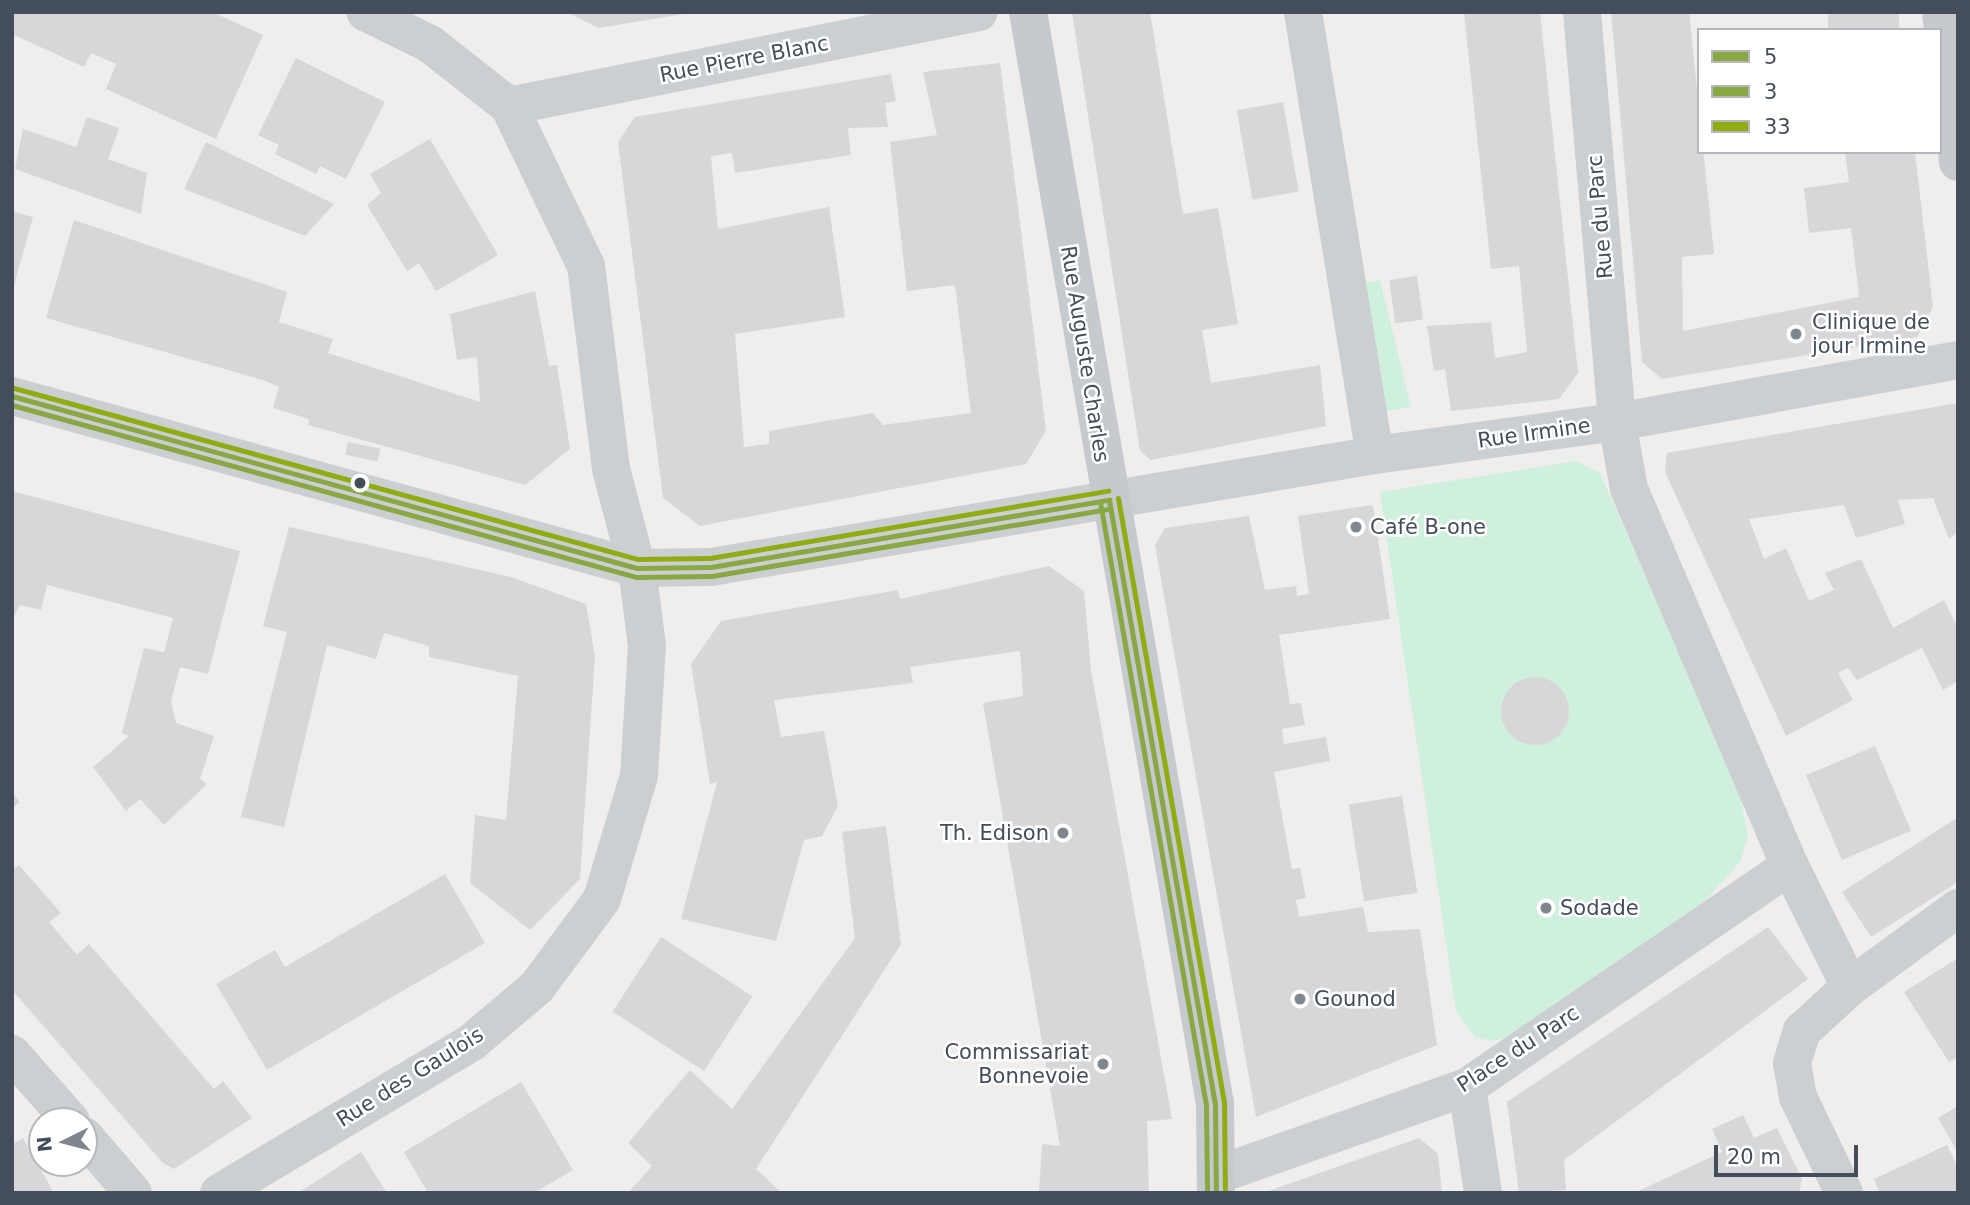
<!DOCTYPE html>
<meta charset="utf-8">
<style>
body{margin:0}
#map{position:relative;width:1970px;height:1205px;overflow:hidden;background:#efeeed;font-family:"DejaVu Sans",sans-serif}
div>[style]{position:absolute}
.green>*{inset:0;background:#d0f0de}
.building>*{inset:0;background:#d7d7d9;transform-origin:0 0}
.round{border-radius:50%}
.minor>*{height:38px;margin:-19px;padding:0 19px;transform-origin:19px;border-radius:19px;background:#cccfd1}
.major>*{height:38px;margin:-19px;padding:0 19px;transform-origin:19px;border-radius:19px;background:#c6c9ce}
.bus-1>*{height:5px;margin:-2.5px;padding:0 2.5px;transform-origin:2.5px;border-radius:2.5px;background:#89a843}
.bus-2>*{height:5px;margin:-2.5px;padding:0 2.5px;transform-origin:2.5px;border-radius:2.5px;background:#89a843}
.bus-3>*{height:5px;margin:-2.5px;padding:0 2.5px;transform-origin:2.5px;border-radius:2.5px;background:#91ac12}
.dots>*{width:19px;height:19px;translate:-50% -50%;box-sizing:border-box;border:4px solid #fff;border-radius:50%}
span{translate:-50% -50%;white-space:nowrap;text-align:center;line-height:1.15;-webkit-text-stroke:5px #fff;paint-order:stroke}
.street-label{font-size:21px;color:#444e5b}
.poi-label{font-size:21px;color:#444e5b}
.left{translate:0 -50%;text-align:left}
.right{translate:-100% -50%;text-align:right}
.frame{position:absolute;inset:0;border:14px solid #444e5b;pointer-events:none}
.legend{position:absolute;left:1697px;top:28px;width:245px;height:126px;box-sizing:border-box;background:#fff;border:2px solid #b4b8bd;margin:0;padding:9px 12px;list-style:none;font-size:21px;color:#444e5b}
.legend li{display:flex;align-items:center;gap:14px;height:35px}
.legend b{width:35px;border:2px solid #b4b8bd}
.north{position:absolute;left:28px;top:1107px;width:70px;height:70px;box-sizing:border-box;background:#fff;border:2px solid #b4b8bd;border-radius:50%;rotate:264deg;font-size:19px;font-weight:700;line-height:28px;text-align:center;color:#444e5b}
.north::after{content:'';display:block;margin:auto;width:24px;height:32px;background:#80868e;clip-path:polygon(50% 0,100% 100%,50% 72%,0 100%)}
.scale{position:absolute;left:1714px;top:1145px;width:144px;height:32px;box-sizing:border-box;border:4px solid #444e5b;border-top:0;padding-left:9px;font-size:21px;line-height:24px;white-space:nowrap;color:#444e5b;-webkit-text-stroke:5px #fff;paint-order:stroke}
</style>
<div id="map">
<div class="green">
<div style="clip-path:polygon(1380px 280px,1411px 407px,1383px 412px,1359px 284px)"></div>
<div style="clip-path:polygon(1576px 461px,1600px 473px,1738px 786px,1748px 836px,1741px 861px,1706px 900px,1510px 1036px,1493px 1041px,1476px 1038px,1456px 1012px,1380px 492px)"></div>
</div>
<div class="building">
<div style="clip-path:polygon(12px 12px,212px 12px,263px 35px,216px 139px,106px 89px,116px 64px,91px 53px,84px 67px,12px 34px)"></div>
<div style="clip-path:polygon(567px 12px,684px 12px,684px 14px,598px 28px)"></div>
<div style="clip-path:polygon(1072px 12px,1150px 12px,1183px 214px,1218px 208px,1238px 324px,1202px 330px,1211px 383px,1320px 365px,1326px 426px,1151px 460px,1140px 451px)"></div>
<div style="clip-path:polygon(1464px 12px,1540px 12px,1578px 373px,1559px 399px,1451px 411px,1445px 369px,1434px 371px,1427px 326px,1491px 322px,1495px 358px,1527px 352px,1519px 266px,1491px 269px)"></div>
<div style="clip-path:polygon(1611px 12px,1689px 12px,1714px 254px,1682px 257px,1683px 331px,1859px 297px,1851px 228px,1809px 233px,1804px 188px,1849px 182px,1845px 152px,1915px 152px,1933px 307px,1917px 337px,1662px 379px,1642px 362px)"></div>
<div style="left:1828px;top:12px;width:71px;height:18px"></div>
<div style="clip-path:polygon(296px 58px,385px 102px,346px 179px,320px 166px,316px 174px,275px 154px,279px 145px,258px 135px)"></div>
<div style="clip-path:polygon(1000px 63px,1046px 431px,1026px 464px,700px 526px,663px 498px,618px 142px,635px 117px,891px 74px,896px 101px,885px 103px,888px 127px,848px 128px,851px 155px,735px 173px,732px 153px,711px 156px,718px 229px,829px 207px,845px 317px,735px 334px,744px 447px,769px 444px,769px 431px,873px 413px,883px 425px,971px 413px,955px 285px,907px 291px,890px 142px,937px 135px,923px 72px)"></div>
<div style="left:1283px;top:102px;width:91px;height:47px;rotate:80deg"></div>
<div style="clip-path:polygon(87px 117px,119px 128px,108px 159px,147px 173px,141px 214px,15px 169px,23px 129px,76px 147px)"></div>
<div style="clip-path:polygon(430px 139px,498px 255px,436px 291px,419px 263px,407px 271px,367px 205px,381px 193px,370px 174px)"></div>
<div style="clip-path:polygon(206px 142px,334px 204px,305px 236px,184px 189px)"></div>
<div style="clip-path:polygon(12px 211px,33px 217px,13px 289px,12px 289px)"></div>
<div style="clip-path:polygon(74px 220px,287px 292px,279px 322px,333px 339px,328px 353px,480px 402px,477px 357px,457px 360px,450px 314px,535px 291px,549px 366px,557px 365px,570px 449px,525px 485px,308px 425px,309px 419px,273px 408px,279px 387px,263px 380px,46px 318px)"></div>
<div style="left:1417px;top:276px;width:44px;height:28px;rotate:82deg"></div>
<div style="clip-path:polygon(1958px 403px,1958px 532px,1949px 539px,1933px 498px,1898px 500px,1905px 524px,1856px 538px,1844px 505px,1749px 519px,1764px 559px,1786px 548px,1809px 601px,1834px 590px,1825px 573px,1861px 559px,1893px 628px,1944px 600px,1958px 628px,1958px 681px,1943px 690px,1922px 648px,1857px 680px,1848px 668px,1838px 673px,1853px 700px,1786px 736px,1665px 472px,1667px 453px)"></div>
<div style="left:348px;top:442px;width:33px;height:13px;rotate:12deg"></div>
<div style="clip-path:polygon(12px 491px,240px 551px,208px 674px,180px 667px,171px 701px,176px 723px,214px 736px,200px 779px,207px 784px,164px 825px,140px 799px,126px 811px,93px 767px,129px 736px,122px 733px,144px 648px,164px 652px,173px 618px,47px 585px,41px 610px,20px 605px,12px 620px)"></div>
<div style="clip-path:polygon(1373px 505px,1390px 619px,1279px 635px,1290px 704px,1301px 703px,1305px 725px,1282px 729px,1284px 744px,1326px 737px,1330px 761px,1274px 772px,1292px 869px,1300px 868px,1306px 898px,1296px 900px,1299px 917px,1363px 907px,1368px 932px,1420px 929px,1437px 1045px,1256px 1117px,1155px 545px,1165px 528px,1249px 516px,1265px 590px,1296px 586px,1297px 596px,1309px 594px,1298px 516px)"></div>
<div style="clip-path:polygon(289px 527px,511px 577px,586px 604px,595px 656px,580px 879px,530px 930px,470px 883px,475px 815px,506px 820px,518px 676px,429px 657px,429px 646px,384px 633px,376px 659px,327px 645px,284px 827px,241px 817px,287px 632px,263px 626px)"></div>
<div style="clip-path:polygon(1049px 566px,1084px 591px,1091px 670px,1172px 1119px,1147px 1121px,1149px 1193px,1039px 1193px,1042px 1144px,1060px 1146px,983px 703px,1023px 696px,1020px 651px,910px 667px,913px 683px,774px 700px,781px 737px,824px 731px,838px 806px,822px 836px,804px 840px,776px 941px,681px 919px,717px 782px,710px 784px,691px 664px,721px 621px,898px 590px,900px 599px)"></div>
<div class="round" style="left:1501px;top:677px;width:68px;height:68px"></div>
<div style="left:1875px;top:746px;width:92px;height:75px;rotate:67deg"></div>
<div style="clip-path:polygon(12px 793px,20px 802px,12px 809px)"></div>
<div style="left:1402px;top:796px;width:98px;height:54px;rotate:81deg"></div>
<div style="clip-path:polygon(1958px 817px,1958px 882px,1871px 937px,1842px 892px)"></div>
<div style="clip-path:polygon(886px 826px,901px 944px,756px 1169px,782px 1193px,628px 1193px,652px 1166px,628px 1143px,690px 1070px,732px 1109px,855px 938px,842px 832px)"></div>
<div style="clip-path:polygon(19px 865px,61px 913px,49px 922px,77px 955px,89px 944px,214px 1089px,223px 1081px,252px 1118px,174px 1169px,163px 1163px,12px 990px,12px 871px)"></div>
<div style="clip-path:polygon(445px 874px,485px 943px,267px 1070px,216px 984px,275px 950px,285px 967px)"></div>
<div style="clip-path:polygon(1768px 927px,1808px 979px,1564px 1160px,1566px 1190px,1519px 1193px,1507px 1102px)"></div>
<div style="left:661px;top:937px;width:109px;height:89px;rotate:33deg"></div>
<div style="clip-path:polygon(1958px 958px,1958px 1057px,1949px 1062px,1904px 992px)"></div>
<div style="clip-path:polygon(521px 1082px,573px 1170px,534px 1193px,428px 1193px,404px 1152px)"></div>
<div style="clip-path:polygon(1958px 1106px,1958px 1153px,1938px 1118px)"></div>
<div style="clip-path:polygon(1743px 1115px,1754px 1138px,1777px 1128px,1802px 1179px,1799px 1193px,1634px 1193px,1722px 1152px,1712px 1129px)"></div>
<div style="clip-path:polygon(23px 1138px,54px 1193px,12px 1193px,12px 1145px)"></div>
<div style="clip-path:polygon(1419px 1138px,1438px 1154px,1442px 1193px,1263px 1193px)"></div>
<div style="clip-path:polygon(1947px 1145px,1958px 1167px,1958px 1193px,1880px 1193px,1874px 1179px)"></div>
<div style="clip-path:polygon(361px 1152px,387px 1193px,297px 1193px,309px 1186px)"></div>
</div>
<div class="minor">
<div style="left:1303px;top:12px;width:449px;rotate:80.8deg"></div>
<div style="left:1582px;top:12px;width:411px;rotate:85.1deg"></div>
<div style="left:1617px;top:422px;width:68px;rotate:79.8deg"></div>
<div style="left:1629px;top:489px;width:410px;rotate:66.9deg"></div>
<div style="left:1790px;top:866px;width:135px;rotate:63.6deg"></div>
<div style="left:509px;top:106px;width:479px;rotate:-11.3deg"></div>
<div style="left:12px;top:396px;width:648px;rotate:15.39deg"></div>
<div style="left:637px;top:568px;width:74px;rotate:-0.8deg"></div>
<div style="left:711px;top:567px;width:673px;rotate:-9.57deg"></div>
<div style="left:1375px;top:455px;width:244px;rotate:-7.8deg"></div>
<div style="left:1617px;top:422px;width:347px;rotate:-10.3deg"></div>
<div style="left:12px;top:1054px;width:89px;rotate:48.6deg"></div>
<div style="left:1467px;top:1087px;width:107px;rotate:81.4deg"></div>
<div style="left:84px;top:1136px;width:75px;rotate:49.3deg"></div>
<div style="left:1217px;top:1175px;width:265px;rotate:-19.4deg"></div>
<div style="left:1467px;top:1087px;width:391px;rotate:-34.4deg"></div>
<div style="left:219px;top:1193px;width:295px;rotate:-30.8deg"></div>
<div style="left:472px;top:1042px;width:85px;rotate:-40.2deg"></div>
<div style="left:537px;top:987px;width:109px;rotate:-53.5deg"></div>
<div style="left:602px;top:899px;width:128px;rotate:-73.3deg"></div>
<div style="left:639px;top:776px;width:130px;rotate:-86.5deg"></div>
<div style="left:647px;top:646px;width:79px;rotate:-97.3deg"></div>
<div style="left:637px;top:568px;width:102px;rotate:-104.7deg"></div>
<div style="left:611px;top:469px;width:205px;rotate:-97deg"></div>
<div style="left:586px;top:266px;width:178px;rotate:-115.7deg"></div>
<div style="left:509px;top:106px;width:100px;rotate:-141.9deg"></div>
<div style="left:430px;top:44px;width:72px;rotate:-153.8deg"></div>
<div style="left:1844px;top:1193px;width:106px;rotate:-115.6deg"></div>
<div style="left:1798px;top:1097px;width:35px;rotate:-100deg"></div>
<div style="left:1792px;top:1063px;width:34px;rotate:-73deg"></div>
<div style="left:1802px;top:1031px;width:65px;rotate:-42.5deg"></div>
<div style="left:1850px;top:987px;width:134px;rotate:-36.2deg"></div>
</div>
<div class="major">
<div style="left:1028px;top:12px;width:1108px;rotate:80.28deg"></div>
<div style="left:1215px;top:1104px;width:89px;rotate:89.4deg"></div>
<div style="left:1941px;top:12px;width:151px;rotate:83.5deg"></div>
</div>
<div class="bus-1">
<div style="left:12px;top:396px;width:648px;rotate:15.39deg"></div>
<div style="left:637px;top:568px;width:74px;rotate:-0.8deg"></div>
<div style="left:711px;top:567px;width:404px;rotate:-9.6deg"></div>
<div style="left:1109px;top:500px;width:613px;rotate:80.05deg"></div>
<div style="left:1215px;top:1104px;width:89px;rotate:89.4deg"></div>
</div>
<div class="bus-2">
<div style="left:12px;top:405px;width:647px;rotate:15.41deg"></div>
<div style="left:636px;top:577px;width:76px;rotate:-0.8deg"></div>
<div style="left:712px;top:576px;width:404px;rotate:-9.6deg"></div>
<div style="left:1100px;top:502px;width:612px;rotate:80.03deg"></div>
<div style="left:1206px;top:1105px;width:88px;rotate:89.3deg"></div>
</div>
<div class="bus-3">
<div style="left:14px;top:388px;width:647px;rotate:15.33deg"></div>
<div style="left:638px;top:559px;width:72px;rotate:-0.8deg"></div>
<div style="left:710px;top:558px;width:404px;rotate:-9.6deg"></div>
<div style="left:1118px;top:498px;width:613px;rotate:80.05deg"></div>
<div style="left:1224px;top:1102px;width:91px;rotate:89.4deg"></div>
</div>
<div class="dots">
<div style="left:1796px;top:334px;background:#80868e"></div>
<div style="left:360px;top:483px;background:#444e5b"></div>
<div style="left:1356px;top:527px;background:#80868e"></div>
<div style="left:1063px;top:833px;background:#80868e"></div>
<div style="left:1546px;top:908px;background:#80868e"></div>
<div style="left:1300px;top:999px;background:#80868e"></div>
<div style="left:1103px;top:1064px;background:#80868e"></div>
</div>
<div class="street-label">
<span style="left:744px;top:59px;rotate:-11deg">Rue Pierre Blanc</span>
<span style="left:1600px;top:217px;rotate:-95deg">Rue du Parc</span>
<span style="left:1085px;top:354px;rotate:81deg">Rue Auguste Charles</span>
<span style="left:1534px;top:433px;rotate:-8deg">Rue Irmine</span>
<span style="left:1518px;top:1049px;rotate:-33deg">Place du Parc</span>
<span style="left:410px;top:1077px;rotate:-32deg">Rue des Gaulois</span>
</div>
<div class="poi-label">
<span class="left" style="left:1812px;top:334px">Clinique de<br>jour Irmine</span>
<span class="left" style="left:1370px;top:527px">Café B-one</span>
<span class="right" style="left:1049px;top:833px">Th. Edison</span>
<span class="left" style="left:1560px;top:908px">Sodade</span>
<span class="left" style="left:1314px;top:999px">Gounod</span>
<span class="right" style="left:1089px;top:1064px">Commissariat<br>Bonnevoie</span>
</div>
<div class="frame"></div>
<ul class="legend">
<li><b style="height:9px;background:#89a843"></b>5</li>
<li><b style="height:9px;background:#89a843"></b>3</li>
<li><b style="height:9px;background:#91ac12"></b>33</li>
</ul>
<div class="north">N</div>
<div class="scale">20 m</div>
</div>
